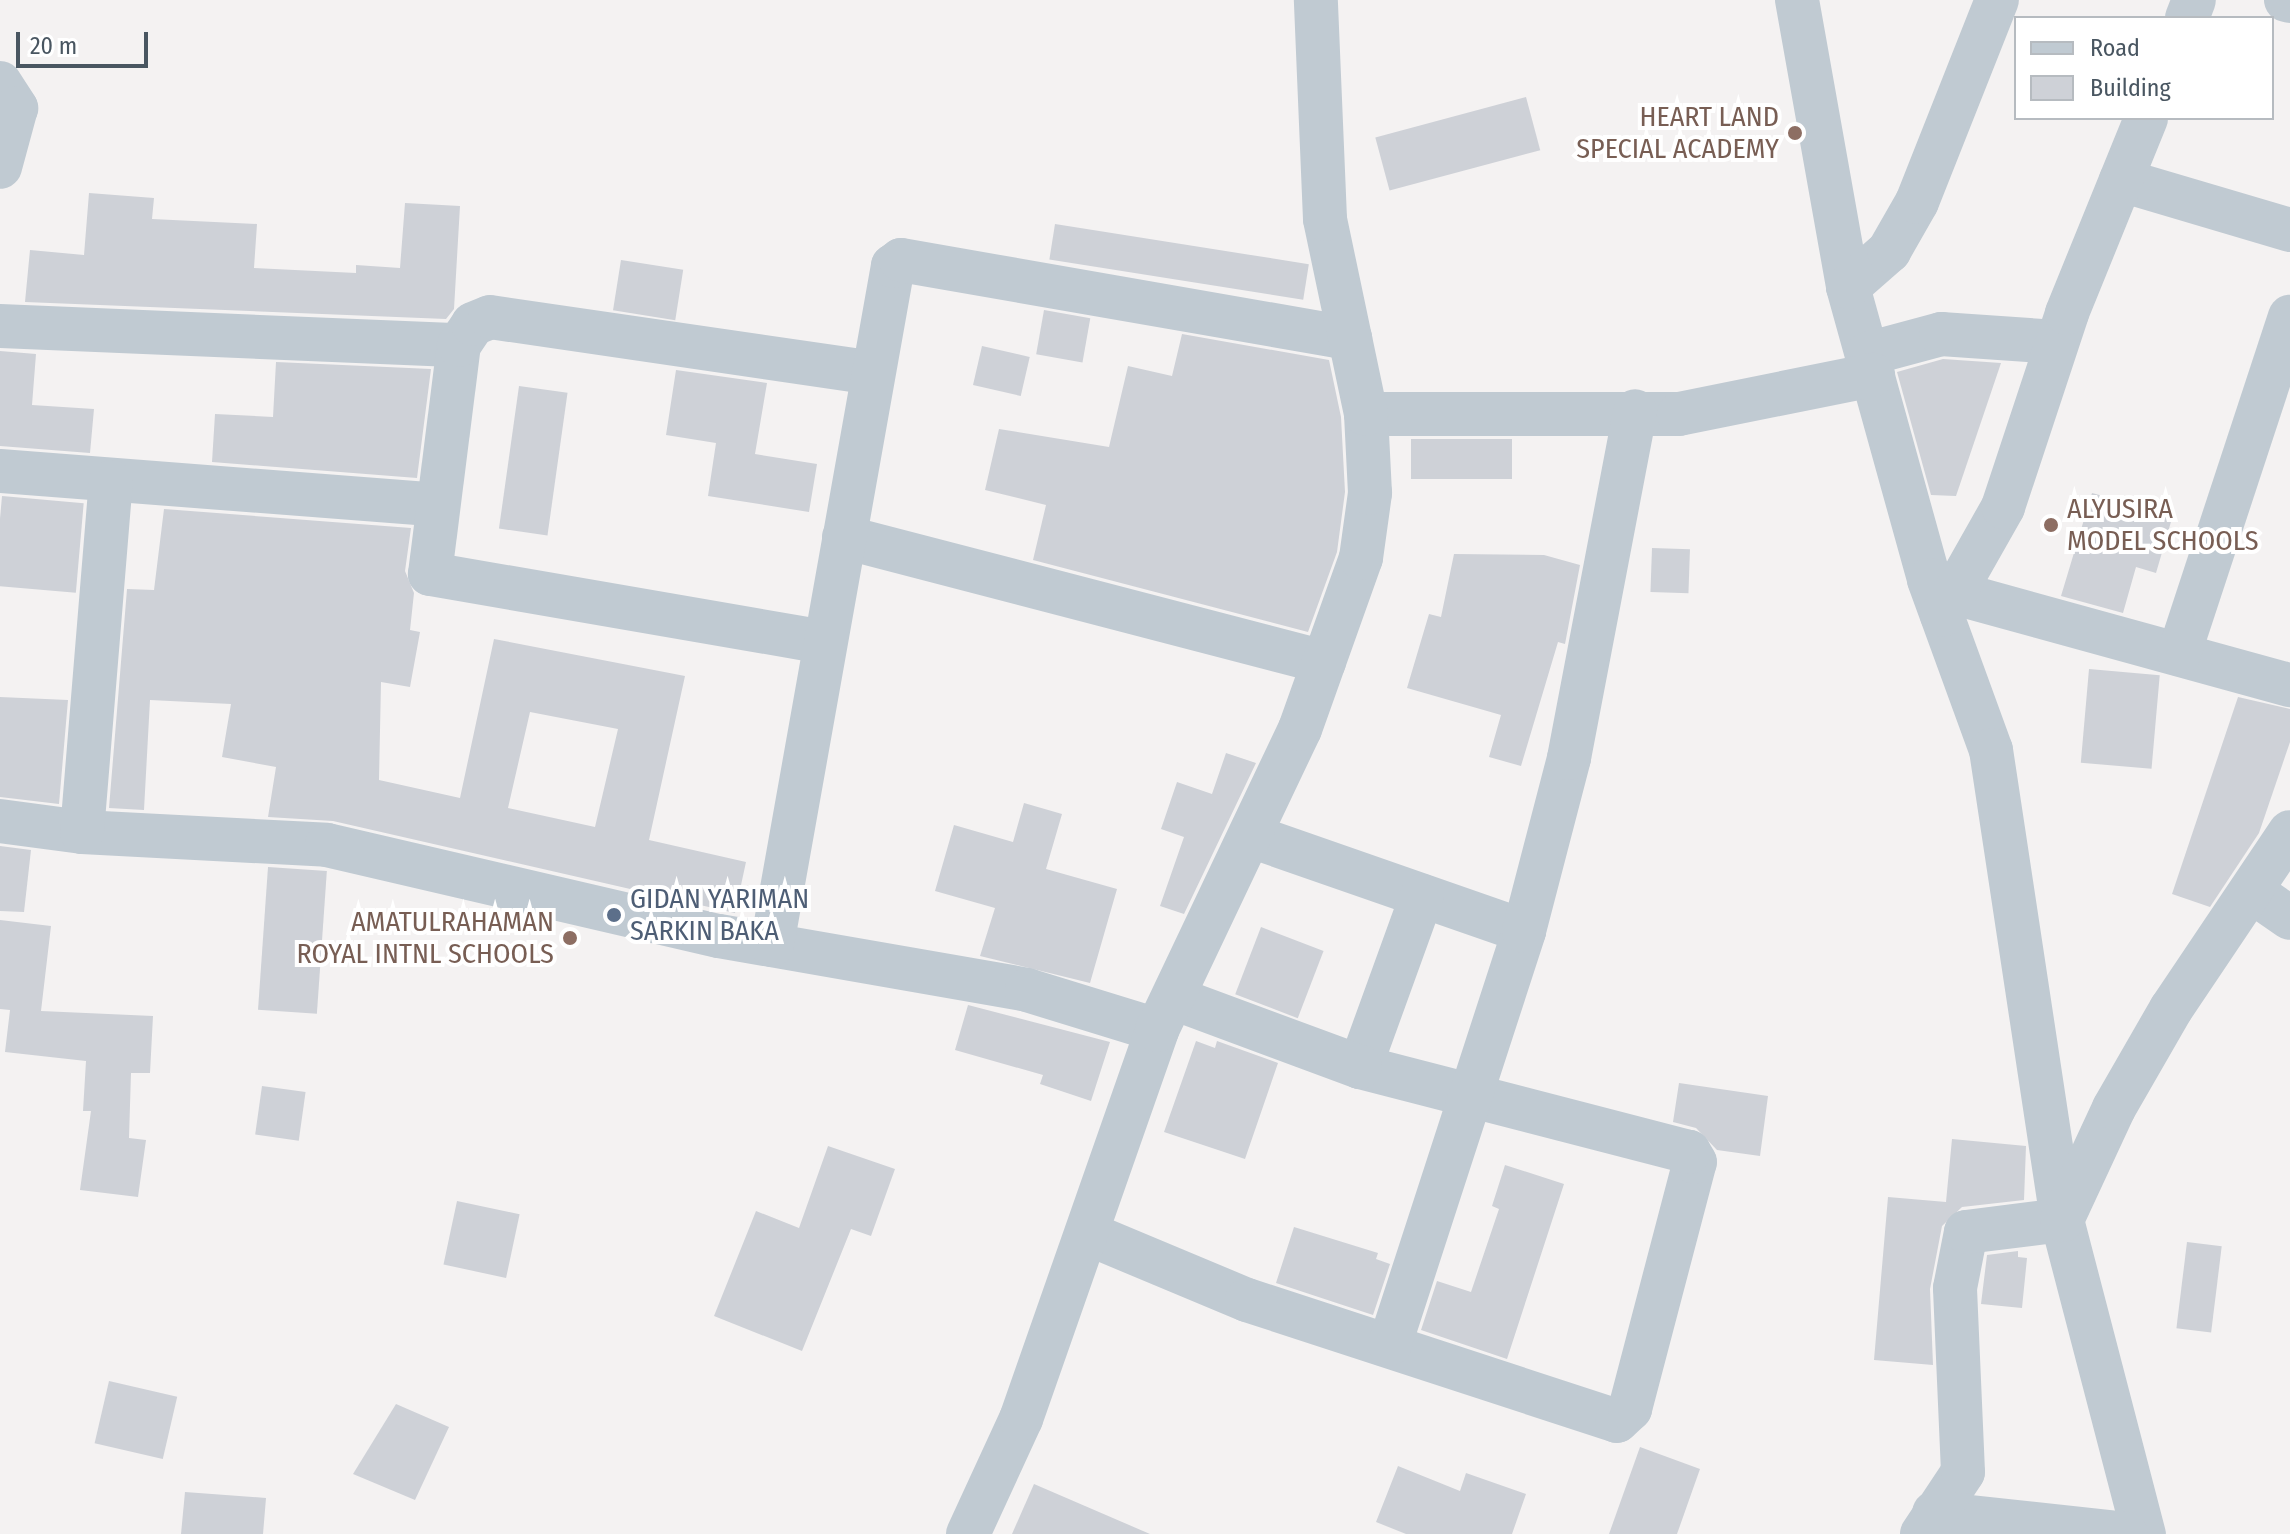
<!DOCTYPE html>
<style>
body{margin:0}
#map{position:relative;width:2290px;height:1534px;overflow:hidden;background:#f4f2f2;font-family:"Fira Sans Condensed",sans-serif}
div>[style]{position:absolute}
.building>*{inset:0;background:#ced1d7;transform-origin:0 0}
.minor>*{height:44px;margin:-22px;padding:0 22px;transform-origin:22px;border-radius:22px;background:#c0cad2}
.dots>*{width:22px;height:22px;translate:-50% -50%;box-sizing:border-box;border:4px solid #fff;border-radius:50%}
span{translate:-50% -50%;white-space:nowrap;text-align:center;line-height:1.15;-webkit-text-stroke:8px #fff;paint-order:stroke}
.education-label{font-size:28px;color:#785e54}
.right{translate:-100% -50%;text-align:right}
.left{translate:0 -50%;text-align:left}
.service-label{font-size:28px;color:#4e5e75}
.legend{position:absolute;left:2014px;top:16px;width:260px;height:104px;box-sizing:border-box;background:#fff;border:2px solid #b6bbc0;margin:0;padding:10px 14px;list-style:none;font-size:24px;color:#495661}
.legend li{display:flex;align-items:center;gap:16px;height:40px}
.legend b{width:40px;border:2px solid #b6bbc0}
.scale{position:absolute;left:16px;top:32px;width:132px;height:36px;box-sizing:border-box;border:4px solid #495661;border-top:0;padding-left:10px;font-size:24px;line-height:28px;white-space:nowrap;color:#495661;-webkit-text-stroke:6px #fff;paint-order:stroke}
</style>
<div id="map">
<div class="building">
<div style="left:1526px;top:97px;width:55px;height:156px;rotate:75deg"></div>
<div style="clip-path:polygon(89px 193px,154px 198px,152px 219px,257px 224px,254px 268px,356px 273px,356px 265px,400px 268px,405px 203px,460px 206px,454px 309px,446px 319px,25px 302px,30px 250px,84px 255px)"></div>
<div style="left:1055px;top:224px;width:257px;height:36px;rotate:9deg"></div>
<div style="left:621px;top:260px;width:63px;height:51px;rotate:9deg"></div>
<div style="left:1044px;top:310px;width:47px;height:45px;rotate:10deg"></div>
<div style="clip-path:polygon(1182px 334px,1329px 360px,1341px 417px,1345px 492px,1337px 552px,1308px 632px,1033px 560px,1046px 505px,985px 490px,999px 429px,1109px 447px,1128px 366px,1172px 376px)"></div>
<div style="left:982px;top:346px;width:49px;height:40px;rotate:13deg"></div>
<div style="clip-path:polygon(0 351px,36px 354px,32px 405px,94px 409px,90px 453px,0 446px)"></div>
<div style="clip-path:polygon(1943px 359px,2001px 363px,1956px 496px,1931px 495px,1897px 372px)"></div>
<div style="clip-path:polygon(276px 362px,431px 369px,417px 478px,212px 462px,215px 414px,273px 417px)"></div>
<div style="clip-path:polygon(676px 370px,767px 383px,755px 454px,817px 464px,809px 512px,708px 496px,716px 443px,666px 435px)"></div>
<div style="left:519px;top:386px;width:49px;height:144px;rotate:8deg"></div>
<div style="left:1411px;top:439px;width:101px;height:40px"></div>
<div style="clip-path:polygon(2092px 493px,2173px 515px,2156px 573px,2136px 567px,2123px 613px,2061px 596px)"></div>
<div style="left:2px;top:496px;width:82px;height:90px;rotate:5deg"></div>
<div style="clip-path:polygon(evenodd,164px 509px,411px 528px,405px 571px,414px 593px,410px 630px,420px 632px,410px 687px,381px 682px,379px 780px,460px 798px,494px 639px,685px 676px,649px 840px,746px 862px,735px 913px,333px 821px,268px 817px,276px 767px,222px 757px,231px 704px,150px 700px,144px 810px,109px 808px,127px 589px,154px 590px,164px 509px,530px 712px,618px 729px,595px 827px,508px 808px,530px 712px)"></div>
<div style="left:1652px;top:548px;width:38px;height:44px;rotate:2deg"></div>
<div style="clip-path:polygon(1454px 554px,1544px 555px,1580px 565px,1565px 644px,1558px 642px,1521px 766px,1489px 757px,1501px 715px,1407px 688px,1429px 614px,1441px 617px)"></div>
<div style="left:2089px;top:669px;width:71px;height:94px;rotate:5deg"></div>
<div style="clip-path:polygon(0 697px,68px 700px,59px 804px,0 797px)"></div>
<div style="clip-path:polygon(2238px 697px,2290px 709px,2290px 742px,2259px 833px,2210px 907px,2172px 894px)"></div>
<div style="clip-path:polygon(1226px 753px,1256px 763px,1184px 914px,1160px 906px,1184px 837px,1161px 829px,1177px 782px,1212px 794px)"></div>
<div style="clip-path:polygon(1024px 803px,1062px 814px,1046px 869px,1117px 889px,1090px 983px,980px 956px,995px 908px,935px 891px,954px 825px,1013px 842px)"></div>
<div style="clip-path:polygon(0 846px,31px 850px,24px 912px,0 911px)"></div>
<div style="left:268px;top:867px;width:59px;height:143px;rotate:4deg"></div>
<div style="clip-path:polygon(0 920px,51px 926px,41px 1011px,153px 1016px,150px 1073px,131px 1073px,129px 1138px,146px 1140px,138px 1197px,80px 1190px,91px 1111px,83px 1111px,86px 1061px,5px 1052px,10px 1010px,0 1009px)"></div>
<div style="left:1261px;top:927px;width:67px;height:72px;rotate:21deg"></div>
<div style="clip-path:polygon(968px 1005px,1110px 1042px,1091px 1101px,1040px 1084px,1043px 1075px,955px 1050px)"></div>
<div style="clip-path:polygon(1196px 1041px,1215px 1048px,1217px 1041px,1278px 1063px,1245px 1159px,1164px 1132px)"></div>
<div style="clip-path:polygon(1679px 1083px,1768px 1096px,1760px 1156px,1717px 1150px,1696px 1128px,1673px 1122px)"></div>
<div style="left:262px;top:1086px;width:44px;height:49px;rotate:8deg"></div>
<div style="clip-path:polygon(1952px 1139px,2026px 1146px,2024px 1200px,1962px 1207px,1942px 1226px,1930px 1289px,1933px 1365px,1874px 1360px,1888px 1197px,1946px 1202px)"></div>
<div style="clip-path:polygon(828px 1146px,895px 1169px,871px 1236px,851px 1229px,802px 1351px,714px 1316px,756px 1211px,799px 1228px)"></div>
<div style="clip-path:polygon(1505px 1165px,1564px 1184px,1507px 1359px,1421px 1330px,1437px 1281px,1471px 1292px,1499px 1209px,1492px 1206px)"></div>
<div style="left:457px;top:1201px;width:64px;height:65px;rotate:12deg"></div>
<div style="clip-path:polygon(1294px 1227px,1378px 1253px,1376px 1259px,1390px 1264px,1373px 1315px,1276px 1283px)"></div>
<div style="left:2187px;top:1242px;width:35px;height:87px;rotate:7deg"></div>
<div style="clip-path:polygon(2018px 1251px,2018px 1257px,2027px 1258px,2022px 1308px,1981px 1304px,1987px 1255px)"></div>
<div style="left:109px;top:1381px;width:70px;height:64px;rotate:13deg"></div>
<div style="clip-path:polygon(396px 1404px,449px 1427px,415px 1500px,353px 1474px)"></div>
<div style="clip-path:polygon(1640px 1447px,1700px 1469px,1677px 1534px,1609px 1534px)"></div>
<div style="clip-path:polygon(1398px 1466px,1460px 1491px,1466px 1473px,1526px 1494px,1512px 1534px,1406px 1534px,1376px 1522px)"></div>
<div style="clip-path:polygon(1034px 1484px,1150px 1534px,1012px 1534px)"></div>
<div style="clip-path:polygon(185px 1492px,266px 1498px,263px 1534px,181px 1534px)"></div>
</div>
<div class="minor">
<div style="left:1797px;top:0;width:291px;rotate:79.9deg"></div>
<div style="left:1848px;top:287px;width:304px;rotate:74.5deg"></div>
<div style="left:1929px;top:580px;width:181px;rotate:70deg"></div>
<div style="left:1991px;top:750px;width:475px;rotate:81.4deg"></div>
<div style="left:2062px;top:1220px;width:325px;rotate:75.4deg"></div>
<div style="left:2286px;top:0;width:4px;rotate:14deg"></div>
<div style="left:2187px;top:18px;width:19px;rotate:-69deg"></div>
<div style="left:0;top:83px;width:30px;rotate:57deg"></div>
<div style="left:16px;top:108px;width:61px;rotate:105.2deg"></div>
<div style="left:2121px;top:180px;width:176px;rotate:16.5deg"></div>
<div style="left:1848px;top:287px;width:55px;rotate:-41.3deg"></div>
<div style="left:1889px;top:251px;width:56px;rotate:-60.3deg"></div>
<div style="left:1917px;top:202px;width:217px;rotate:-68.4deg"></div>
<div style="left:0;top:326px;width:459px;rotate:2.4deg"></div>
<div style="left:1867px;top:354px;width:77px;rotate:-15.1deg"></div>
<div style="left:1941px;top:334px;width:116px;rotate:3.9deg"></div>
<div style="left:1366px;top:414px;width:313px"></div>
<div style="left:1679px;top:414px;width:198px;rotate:-11.4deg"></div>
<div style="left:0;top:471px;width:438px;rotate:4.4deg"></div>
<div style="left:844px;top:537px;width:496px;rotate:14.6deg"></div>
<div style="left:1955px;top:593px;width:347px;rotate:15.4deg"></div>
<div style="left:1942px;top:615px;width:124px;rotate:-60.5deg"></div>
<div style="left:2003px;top:507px;width:204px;rotate:-71.7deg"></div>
<div style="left:2067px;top:313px;width:210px;rotate:-67.9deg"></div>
<div style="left:824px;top:642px;width:400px;rotate:-170.2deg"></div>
<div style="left:430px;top:574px;width:231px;rotate:-82.8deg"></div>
<div style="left:459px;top:345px;width:25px;rotate:-56deg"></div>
<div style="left:473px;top:324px;width:18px;rotate:-22deg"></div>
<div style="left:490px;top:317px;width:387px;rotate:8.3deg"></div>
<div style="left:2179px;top:654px;width:355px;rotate:-71.8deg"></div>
<div style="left:0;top:821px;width:83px;rotate:7.6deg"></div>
<div style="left:82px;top:832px;width:245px;rotate:3deg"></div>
<div style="left:327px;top:845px;width:402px;rotate:13.1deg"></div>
<div style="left:719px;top:936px;width:313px;rotate:9.9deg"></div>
<div style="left:1027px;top:990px;width:136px;rotate:17.1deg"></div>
<div style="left:82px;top:832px;width:351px;rotate:-85.3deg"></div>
<div style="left:1251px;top:836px;width:289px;rotate:19.2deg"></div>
<div style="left:2251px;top:891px;width:47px;rotate:34.7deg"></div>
<div style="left:772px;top:945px;width:690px;rotate:-79.9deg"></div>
<div style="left:893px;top:266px;width:10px;rotate:-37deg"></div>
<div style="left:901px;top:260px;width:456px;rotate:9.9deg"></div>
<div style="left:1360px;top:1067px;width:182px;rotate:-70.1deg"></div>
<div style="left:1089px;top:1234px;width:171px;rotate:22.7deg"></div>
<div style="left:1247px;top:1300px;width:389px;rotate:18.1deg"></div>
<div style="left:1617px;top:1421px;width:18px;rotate:-43deg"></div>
<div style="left:1630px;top:1409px;width:255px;rotate:-75.3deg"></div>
<div style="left:1695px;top:1162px;width:12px;rotate:-121deg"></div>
<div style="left:1689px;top:1152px;width:340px;rotate:-165.5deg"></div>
<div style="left:1360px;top:1067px;width:199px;rotate:-159.7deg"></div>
<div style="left:1390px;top:1344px;width:434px;rotate:-72deg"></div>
<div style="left:1524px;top:931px;width:179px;rotate:-75.4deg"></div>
<div style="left:1569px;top:758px;width:353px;rotate:-79.2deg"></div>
<div style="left:1934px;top:1513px;width:193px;rotate:6.2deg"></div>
<div style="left:968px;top:1534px;width:127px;rotate:-65.3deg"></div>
<div style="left:1021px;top:1419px;width:412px;rotate:-70.7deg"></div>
<div style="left:1157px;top:1030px;width:333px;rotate:-64.6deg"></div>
<div style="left:1300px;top:729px;width:182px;rotate:-70.4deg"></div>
<div style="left:1361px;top:558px;width:66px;rotate:-82.1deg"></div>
<div style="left:1370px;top:493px;width:79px;rotate:-92.9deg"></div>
<div style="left:1366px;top:414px;width:199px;rotate:-101.9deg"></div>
<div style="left:1325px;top:219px;width:219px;rotate:-92.4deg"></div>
<div style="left:1922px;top:1534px;width:74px;rotate:-56.5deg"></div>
<div style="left:1963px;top:1472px;width:184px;rotate:-92.5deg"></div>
<div style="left:1955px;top:1288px;width:57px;rotate:-78.9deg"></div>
<div style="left:1966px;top:1232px;width:97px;rotate:-7.1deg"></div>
<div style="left:2062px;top:1220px;width:123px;rotate:-65.1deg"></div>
<div style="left:2114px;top:1108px;width:114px;rotate:-60.1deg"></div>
<div style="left:2171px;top:1009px;width:213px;rotate:-56.1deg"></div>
</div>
<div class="dots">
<div style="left:1795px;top:133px;background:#8d6e63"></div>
<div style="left:2051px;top:525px;background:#8d6e63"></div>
<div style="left:614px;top:915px;background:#5c6f8a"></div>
<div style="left:570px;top:938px;background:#8d6e63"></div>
</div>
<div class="education-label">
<span class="right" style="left:1779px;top:133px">HEART LAND<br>SPECIAL ACADEMY</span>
<span class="left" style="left:2067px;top:525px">ALYUSIRA<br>MODEL SCHOOLS</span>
<span class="right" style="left:554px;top:938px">AMATULRAHAMAN<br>ROYAL INTNL SCHOOLS</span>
</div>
<div class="service-label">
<span class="left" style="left:630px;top:915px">GIDAN YARIMAN<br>SARKIN BAKA</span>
</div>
<ul class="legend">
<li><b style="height:10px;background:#c0cad2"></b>Road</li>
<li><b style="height:22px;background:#ced1d7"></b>Building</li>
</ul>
<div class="scale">20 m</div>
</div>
